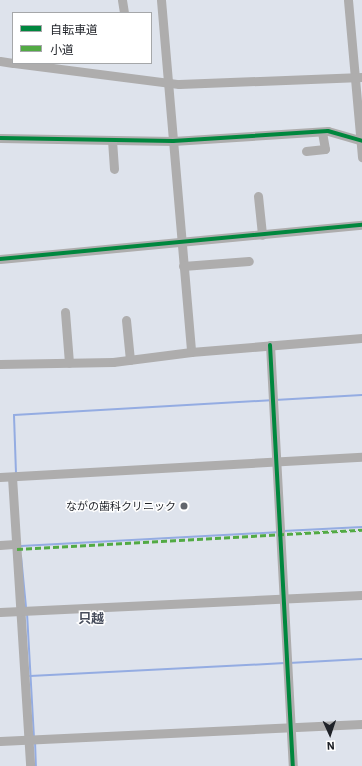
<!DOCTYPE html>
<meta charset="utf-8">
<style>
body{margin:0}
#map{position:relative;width:362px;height:766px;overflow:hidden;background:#dee3ec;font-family:"IBM Plex Sans","Noto Sans JP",sans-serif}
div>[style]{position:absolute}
.stream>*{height:2px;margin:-1px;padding:0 1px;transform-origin:1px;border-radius:1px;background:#94ace2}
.minor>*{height:9px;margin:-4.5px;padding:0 4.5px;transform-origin:4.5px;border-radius:4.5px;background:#aeadad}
.quiet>*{height:3px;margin-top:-1.5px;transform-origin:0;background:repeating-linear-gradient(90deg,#52aa44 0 6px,transparent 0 9px)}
.cycleway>*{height:4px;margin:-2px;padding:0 2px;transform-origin:2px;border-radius:2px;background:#00873e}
.dots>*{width:11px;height:11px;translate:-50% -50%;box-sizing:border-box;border:2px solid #fff;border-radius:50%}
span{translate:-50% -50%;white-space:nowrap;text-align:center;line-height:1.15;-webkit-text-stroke:3px #fff;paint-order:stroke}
.poi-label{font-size:11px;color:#1f2228}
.right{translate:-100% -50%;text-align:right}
.quarter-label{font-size:13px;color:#474d5c;font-weight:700}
.legend{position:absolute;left:12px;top:12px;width:140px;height:52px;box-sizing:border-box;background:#fff;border:1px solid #a5a7a9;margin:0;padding:5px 7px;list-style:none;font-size:12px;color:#1f2228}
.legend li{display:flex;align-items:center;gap:8px;height:20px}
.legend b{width:20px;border:1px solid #a5a7a9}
.north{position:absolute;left:310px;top:714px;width:40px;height:40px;-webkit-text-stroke:3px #fff;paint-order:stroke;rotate:177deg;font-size:11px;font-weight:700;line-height:16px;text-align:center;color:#1f2228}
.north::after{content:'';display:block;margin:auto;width:14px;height:18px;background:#1f2228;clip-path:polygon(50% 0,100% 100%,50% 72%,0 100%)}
</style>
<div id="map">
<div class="stream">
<div style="left:275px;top:400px;width:87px;rotate:-3.3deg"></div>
<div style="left:16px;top:473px;width:58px;rotate:-92deg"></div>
<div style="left:14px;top:415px;width:257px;rotate:-3.3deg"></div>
<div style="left:283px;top:531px;width:79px;rotate:-2.9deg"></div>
<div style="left:21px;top:546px;width:256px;rotate:-3.1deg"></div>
<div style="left:21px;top:556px;width:51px;rotate:84.4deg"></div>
<div style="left:27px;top:613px;width:124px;rotate:86.8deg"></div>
<div style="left:289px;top:663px;width:73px;rotate:-3.1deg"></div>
<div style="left:30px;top:676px;width:255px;rotate:-2.9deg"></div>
<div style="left:35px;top:741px;width:25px;rotate:88deg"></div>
</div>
<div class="minor">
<div style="left:122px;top:0;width:13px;rotate:81deg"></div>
<div style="left:161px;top:0;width:353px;rotate:85.1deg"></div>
<div style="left:348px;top:0;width:158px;rotate:84.9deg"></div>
<div style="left:0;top:61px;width:13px;rotate:9deg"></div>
<div style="left:14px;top:63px;width:166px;rotate:7.3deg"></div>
<div style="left:179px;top:84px;width:183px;rotate:-2.2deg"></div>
<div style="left:0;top:138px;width:173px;rotate:1deg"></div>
<div style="left:173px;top:141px;width:155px;rotate:-3.7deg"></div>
<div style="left:328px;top:131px;width:35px;rotate:16deg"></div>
<div style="left:112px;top:140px;width:29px;rotate:86deg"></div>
<div style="left:306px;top:151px;width:19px;rotate:-6deg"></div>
<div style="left:325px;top:149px;width:17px;rotate:-100deg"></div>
<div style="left:258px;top:196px;width:39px;rotate:84deg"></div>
<div style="left:0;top:259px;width:364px;rotate:-5.4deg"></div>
<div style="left:183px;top:266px;width:66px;rotate:-4.3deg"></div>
<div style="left:65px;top:312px;width:51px;rotate:85.5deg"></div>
<div style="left:126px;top:320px;width:40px;rotate:84.3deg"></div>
<div style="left:270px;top:345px;width:422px;rotate:86.9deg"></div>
<div style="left:0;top:364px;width:113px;rotate:-1deg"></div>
<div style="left:113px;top:362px;width:79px;rotate:-7.3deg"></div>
<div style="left:191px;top:352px;width:172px;rotate:-4.7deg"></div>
<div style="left:0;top:477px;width:363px;rotate:-3.2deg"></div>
<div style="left:12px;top:477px;width:290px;rotate:86.4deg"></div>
<div style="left:0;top:545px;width:16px;rotate:-4deg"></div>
<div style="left:0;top:612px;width:362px;rotate:-2.7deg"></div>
<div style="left:0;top:741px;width:362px;rotate:-2.7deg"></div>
</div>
<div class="quiet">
<div style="left:17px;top:549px;width:346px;rotate:-3.2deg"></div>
</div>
<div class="cycleway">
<div style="left:0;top:138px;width:173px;rotate:1deg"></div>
<div style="left:173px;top:141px;width:155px;rotate:-3.7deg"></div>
<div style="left:328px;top:131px;width:35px;rotate:16deg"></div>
<div style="left:0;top:259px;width:364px;rotate:-5.4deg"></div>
<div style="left:270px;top:345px;width:422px;rotate:86.9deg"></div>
</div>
<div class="dots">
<div style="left:184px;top:506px;background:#62666d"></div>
</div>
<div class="poi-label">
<span class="right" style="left:176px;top:506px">ながの歯科クリニック</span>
</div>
<div class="quarter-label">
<span style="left:91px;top:619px">只越</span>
</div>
<ul class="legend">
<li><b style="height:5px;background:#00873e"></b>自転車道</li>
<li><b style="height:5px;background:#52aa44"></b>小道</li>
</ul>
<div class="north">N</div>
</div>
